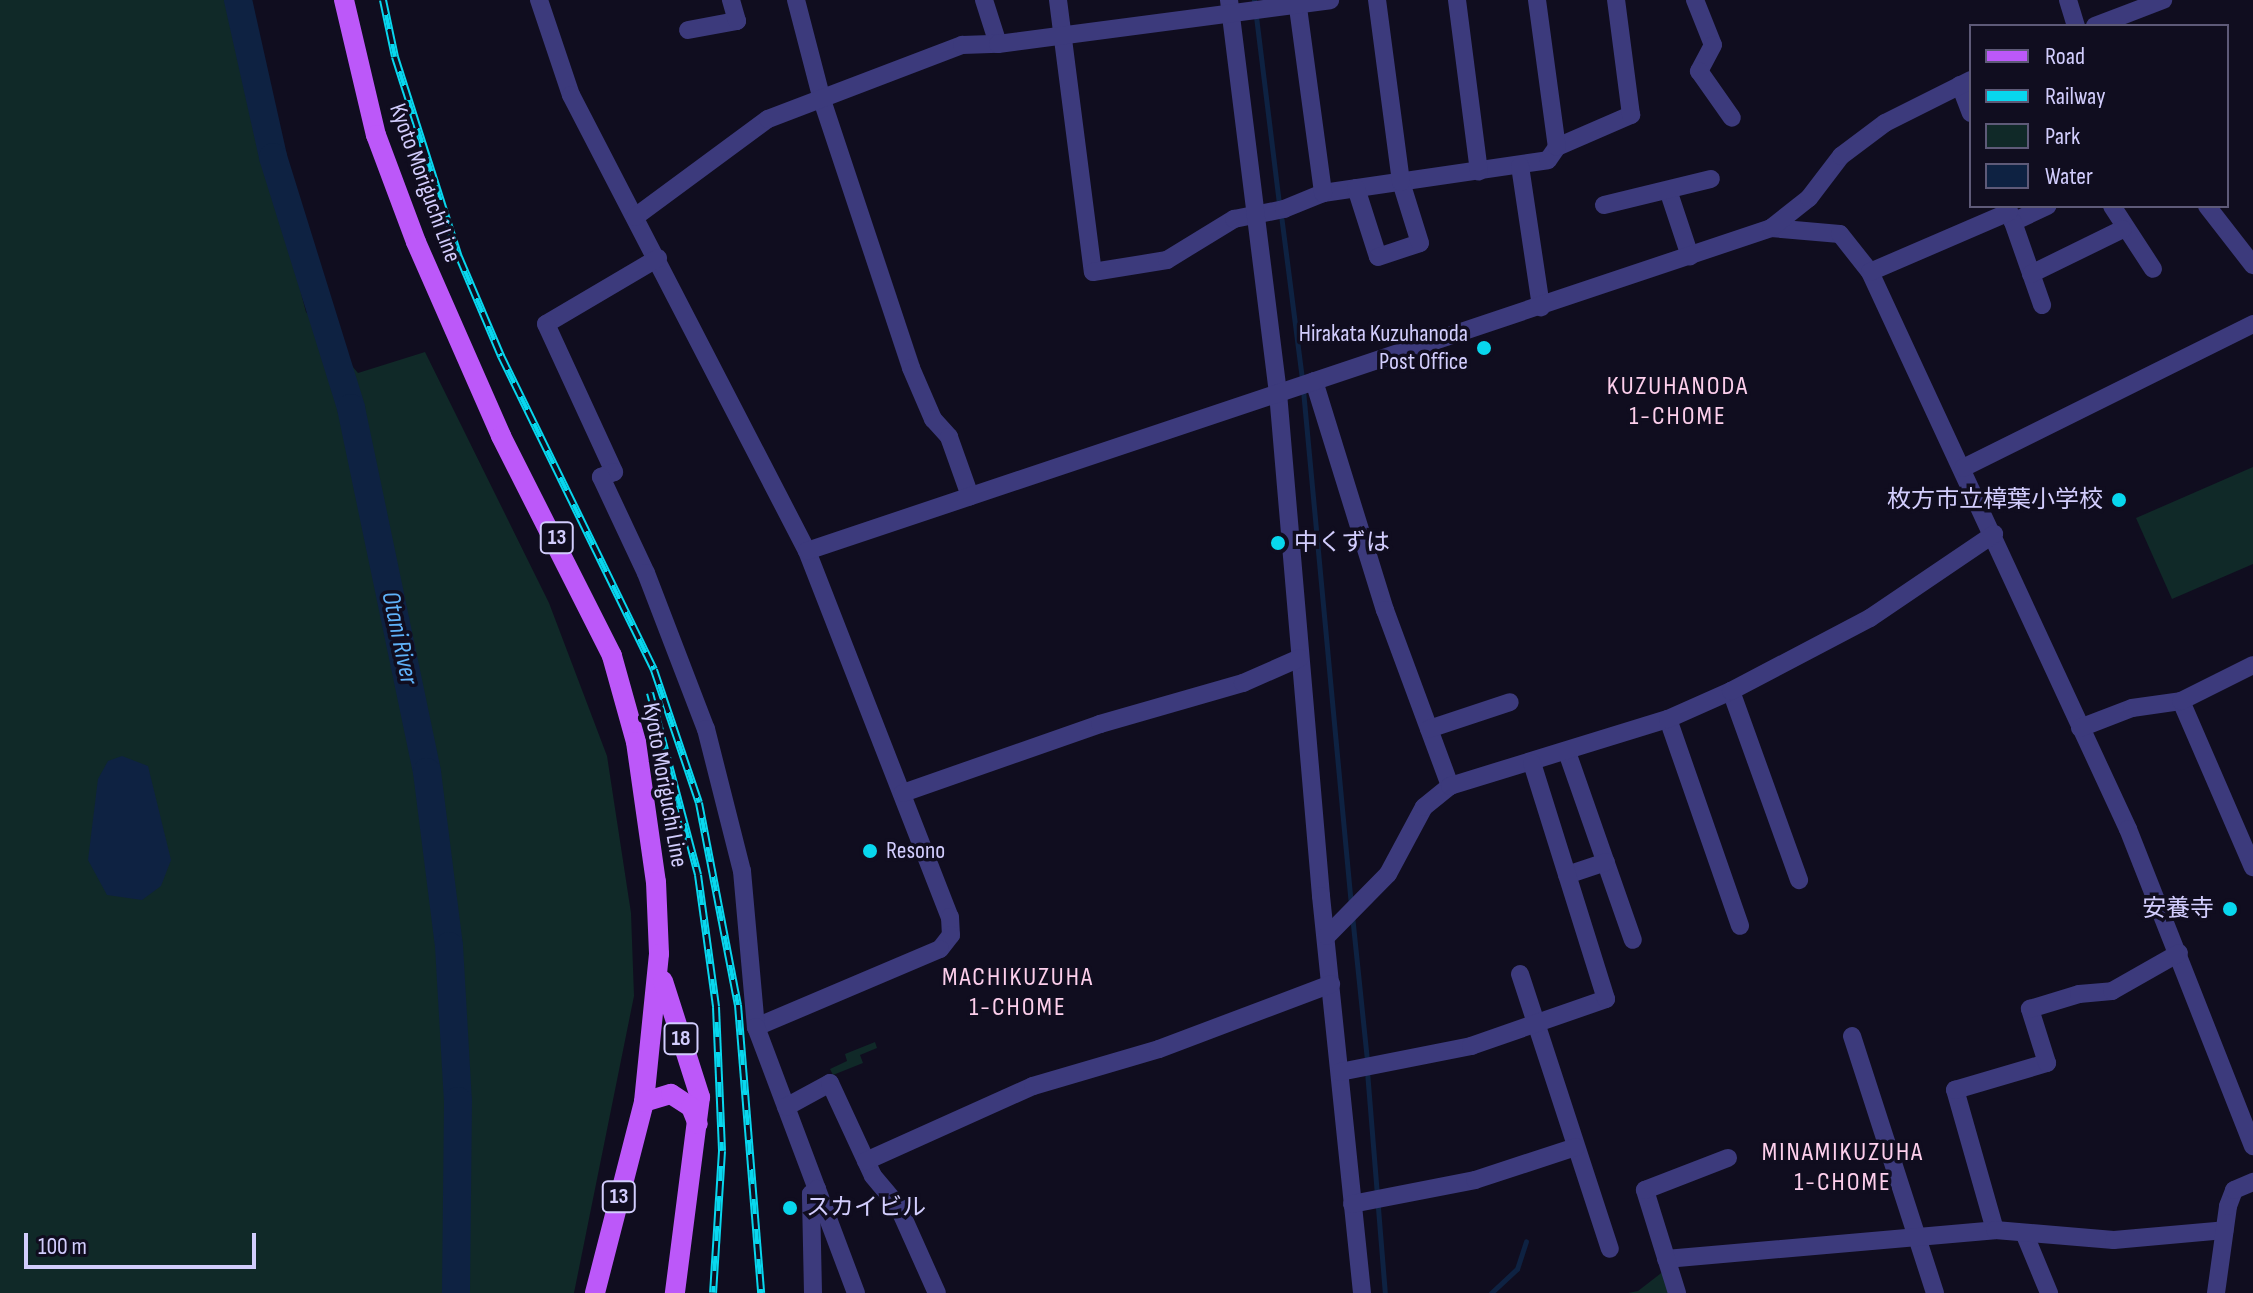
<!DOCTYPE html>
<meta charset="utf-8">
<style>
body{margin:0}
#map{position:relative;width:2253px;height:1293px;overflow:hidden;background:#100d1f;font-family:"Sofia Sans Condensed","Noto Sans JP",sans-serif}
div>[style]{position:absolute}
.green>*{inset:0;background:#102928}
.water>*{inset:0;background:#0e2242}
.stream>*{height:5px;margin:-2.5px;padding:0 2.5px;transform-origin:2.5px;border-radius:2.5px;background:#0e2242}
.river>*{height:28px;margin:-14px;padding:0 14px;transform-origin:14px;border-radius:14px;background:#0e2242}
.minor>*{height:18px;margin:-9px;padding:0 9px;transform-origin:9px;border-radius:9px;background:#3c3a7c}
.major>*{height:20px;margin:-10px;padding:0 10px;transform-origin:10px;border-radius:10px;background:#bc58f9}
.rail>*{height:8px;margin-top:-4px;transform-origin:0;background:repeating-linear-gradient(90deg,#100d1f 0 15px,#08d7ee 0 30px);box-sizing:border-box;border-block:2px solid #08d7ee}
.dots>*{width:22px;height:22px;translate:-50% -50%;box-sizing:border-box;border:4px solid #100d1f;border-radius:50%}
span{translate:-50% -50%;white-space:nowrap;text-align:center;line-height:1.15;-webkit-text-stroke:7px #100d1f;paint-order:stroke}
.shield-label span{padding:2px 6px;background:#100d1f;border:2px solid;border-radius:6px;-webkit-text-stroke-width:0}
.shield-label{font-size:22px;color:#d2cdfd;font-weight:700}
.street-label{font-size:24px;color:#d2cdfd}
.poi-label{font-size:24px;color:#d2cdfd}
.right{translate:-100% -50%;text-align:right}
.left{translate:0 -50%;text-align:left}
.neighbourhood-label{font-size:26px;color:#fdcfec;letter-spacing:2px}
.water-label{font-size:26px;color:#5fb2f9;font-style:italic}
.legend{position:absolute;left:1969px;top:24px;width:260px;height:184px;box-sizing:border-box;background:#100d1f;border:2px solid #5e5a78;margin:0;padding:10px 14px;list-style:none;font-size:24px;color:#d2cdfd}
.legend li{display:flex;align-items:center;gap:16px;height:40px}
.legend b{width:40px;border:2px solid #5e5a78}
.scale{position:absolute;left:24px;top:1233px;width:232px;height:36px;box-sizing:border-box;border:4px solid #d2cdfd;border-top:0;padding-left:10px;font-size:24px;line-height:28px;white-space:nowrap;color:#d2cdfd;-webkit-text-stroke:6px #100d1f;paint-order:stroke}
</style>
<div id="map">
<div class="green">
<div style="clip-path:polygon(0 0,225px 0,306px 312px,358px 373px,425px 352px,549px 603px,607px 756px,631px 913px,634px 996px,574px 1293px,0 1293px)"></div>
<div style="clip-path:polygon(2253px 467px,2253px 564px,2172px 599px,2136px 518px)"></div>
<div style="clip-path:polygon(875px 1042px,877px 1048px,860px 1055px,863px 1063px,833px 1075px,830px 1069px,847px 1061px,845px 1054px)"></div>
<div style="clip-path:polygon(1669px 1267px,1677px 1293px,1628px 1293px,1638px 1291px)"></div>
</div>
<div class="water">
<div style="clip-path:polygon(122px 756px,148px 766px,171px 860px,161px 886px,142px 900px,107px 895px,88px 860px,98px 779px,108px 761px)"></div>
</div>
<div class="stream">
<div style="left:1254px;top:0;width:207px;rotate:83deg"></div>
<div style="left:1281px;top:215px;width:166px;rotate:82.7deg"></div>
<div style="left:1303px;top:390px;width:517px;rotate:84.68deg"></div>
<div style="left:1352px;top:915px;width:147px;rotate:84.1deg"></div>
<div style="left:1367px;top:1071px;width:223px;rotate:85.4deg"></div>
<div style="left:1491px;top:1293px;width:35px;rotate:-43deg"></div>
<div style="left:1517px;top:1269px;width:29px;rotate:-72deg"></div>
</div>
<div class="river">
<div style="left:238px;top:0;width:161px;rotate:77.4deg"></div>
<div style="left:273px;top:157px;width:263px;rotate:72.7deg"></div>
<div style="left:351px;top:408px;width:372px;rotate:78.2deg"></div>
<div style="left:427px;top:772px;width:175px;rotate:82.8deg"></div>
<div style="left:449px;top:946px;width:155px;rotate:86.7deg"></div>
<div style="left:458px;top:1101px;width:192px;rotate:90.6deg"></div>
</div>
<div class="minor">
<div style="left:539px;top:0;width:100px;rotate:71.4deg"></div>
<div style="left:571px;top:95px;width:513px;rotate:62.64deg"></div>
<div style="left:807px;top:551px;width:393px;rotate:68.7deg"></div>
<div style="left:950px;top:917px;width:18px;rotate:87deg"></div>
<div style="left:951px;top:935px;width:18px;rotate:128deg"></div>
<div style="left:940px;top:949px;width:200px;rotate:157deg"></div>
<div style="left:796px;top:0;width:103px;rotate:75.4deg"></div>
<div style="left:822px;top:100px;width:282px;rotate:71.6deg"></div>
<div style="left:911px;top:368px;width:56px;rotate:66.7deg"></div>
<div style="left:933px;top:419px;width:24px;rotate:48deg"></div>
<div style="left:949px;top:437px;width:63px;rotate:70.4deg"></div>
<div style="left:984px;top:0;width:46px;rotate:72.3deg"></div>
<div style="left:1058px;top:0;width:274px;rotate:82.7deg"></div>
<div style="left:1093px;top:272px;width:75px;rotate:-9.2deg"></div>
<div style="left:1167px;top:260px;width:79px;rotate:-31.5deg"></div>
<div style="left:1234px;top:219px;width:51px;rotate:-11.3deg"></div>
<div style="left:1284px;top:209px;width:42px;rotate:-22.3deg"></div>
<div style="left:1323px;top:193px;width:227px;rotate:-8.3deg"></div>
<div style="left:1548px;top:160px;width:16px;rotate:-55deg"></div>
<div style="left:1557px;top:147px;width:81px;rotate:-23.4deg"></div>
<div style="left:1631px;top:115px;width:116px;rotate:-97.4deg"></div>
<div style="left:1229px;top:0;width:396px;rotate:82.9deg"></div>
<div style="left:1278px;top:393px;width:505px;rotate:85.11deg"></div>
<div style="left:1321px;top:896px;width:399px;rotate:84.1deg"></div>
<div style="left:1297px;top:0;width:195px;rotate:82.3deg"></div>
<div style="left:1457px;top:0;width:173px;rotate:82.7deg"></div>
<div style="left:1537px;top:0;width:148px;rotate:82.3deg"></div>
<div style="left:1695px;top:0;width:48px;rotate:68.2deg"></div>
<div style="left:1713px;top:45px;width:30px;rotate:118deg"></div>
<div style="left:1699px;top:71px;width:57px;rotate:54.9deg"></div>
<div style="left:2068px;top:0;width:27px;rotate:73deg"></div>
<div style="left:2095px;top:26px;width:73px;rotate:-20.9deg"></div>
<div style="left:688px;top:30px;width:50px;rotate:-10.4deg"></div>
<div style="left:737px;top:21px;width:22px;rotate:-106deg"></div>
<div style="left:1960px;top:85px;width:30px;rotate:69deg"></div>
<div style="left:1520px;top:166px;width:143px;rotate:81.5deg"></div>
<div style="left:1356px;top:188px;width:72px;rotate:72.3deg"></div>
<div style="left:1378px;top:257px;width:44px;rotate:-18.4deg"></div>
<div style="left:1420px;top:243px;width:64px;rotate:-107.3deg"></div>
<div style="left:1401px;top:182px;width:184px;rotate:-97.5deg"></div>
<div style="left:1668px;top:190px;width:70px;rotate:71.6deg"></div>
<div style="left:1604px;top:205px;width:110px;rotate:-13.7deg"></div>
<div style="left:2112px;top:206px;width:75px;rotate:56.9deg"></div>
<div style="left:2207px;top:206px;width:75px;rotate:52.1deg"></div>
<div style="left:2009px;top:211px;width:12px;rotate:70deg"></div>
<div style="left:2013px;top:222px;width:38px;rotate:-25deg"></div>
<div style="left:635px;top:217px;width:165px;rotate:-36.4deg"></div>
<div style="left:768px;top:119px;width:208px;rotate:-20.9deg"></div>
<div style="left:962px;top:45px;width:36px;rotate:-2deg"></div>
<div style="left:998px;top:44px;width:335px;rotate:-7.5deg"></div>
<div style="left:2013px;top:222px;width:88px;rotate:70.7deg"></div>
<div style="left:1771px;top:228px;width:69px;rotate:5deg"></div>
<div style="left:1840px;top:234px;width:48px;rotate:51.7deg"></div>
<div style="left:1870px;top:272px;width:614px;rotate:65.15deg"></div>
<div style="left:2128px;top:829px;width:341px;rotate:68.5deg"></div>
<div style="left:658px;top:258px;width:130px;rotate:149.5deg"></div>
<div style="left:546px;top:324px;width:163px;rotate:65.3deg"></div>
<div style="left:614px;top:472px;width:14px;rotate:159deg"></div>
<div style="left:601px;top:477px;width:106px;rotate:64.9deg"></div>
<div style="left:646px;top:573px;width:167px;rotate:69deg"></div>
<div style="left:706px;top:729px;width:146px;rotate:75.8deg"></div>
<div style="left:742px;top:871px;width:157px;rotate:84.9deg"></div>
<div style="left:756px;top:1027px;width:284px;rotate:69.4deg"></div>
<div style="left:1870px;top:272px;width:151px;rotate:-23.3deg"></div>
<div style="left:2031px;top:274px;width:102px;rotate:-26.1deg"></div>
<div style="left:1314px;top:381px;width:240px;rotate:72.8deg"></div>
<div style="left:1385px;top:610px;width:188px;rotate:69.7deg"></div>
<div style="left:1963px;top:468px;width:324px;rotate:-26.4deg"></div>
<div style="left:807px;top:551px;width:1017px;rotate:-18.52deg"></div>
<div style="left:1771px;top:228px;width:48px;rotate:-38.3deg"></div>
<div style="left:1809px;top:198px;width:53px;rotate:-52.7deg"></div>
<div style="left:1841px;top:156px;width:55px;rotate:-36.9deg"></div>
<div style="left:1885px;top:123px;width:96px;rotate:-26.6deg"></div>
<div style="left:1731px;top:691px;width:201px;rotate:70.2deg"></div>
<div style="left:2181px;top:701px;width:181px;rotate:66.6deg"></div>
<div style="left:1668px;top:719px;width:219px;rotate:70.8deg"></div>
<div style="left:2080px;top:728px;width:56px;rotate:-21deg"></div>
<div style="left:2132px;top:708px;width:49px;rotate:-8.1deg"></div>
<div style="left:2181px;top:701px;width:80px;rotate:-26.6deg"></div>
<div style="left:1429px;top:729px;width:85px;rotate:-18.4deg"></div>
<div style="left:1567px;top:752px;width:199px;rotate:70.7deg"></div>
<div style="left:903px;top:793px;width:209px;rotate:-19.3deg"></div>
<div style="left:1100px;top:724px;width:149px;rotate:-16deg"></div>
<div style="left:1243px;top:683px;width:62px;rotate:-23.7deg"></div>
<div style="left:1567px;top:875px;width:41px;rotate:-18.4deg"></div>
<div style="left:1327px;top:936px;width:87px;rotate:-45.5deg"></div>
<div style="left:1388px;top:874px;width:76px;rotate:-61.8deg"></div>
<div style="left:1424px;top:807px;width:33px;rotate:-39deg"></div>
<div style="left:1450px;top:786px;width:228px;rotate:-17.1deg"></div>
<div style="left:1668px;top:719px;width:69px;rotate:-24deg"></div>
<div style="left:1731px;top:691px;width:157px;rotate:-27.7deg"></div>
<div style="left:1870px;top:618px;width:150px;rotate:-34.1deg"></div>
<div style="left:1520px;top:974px;width:289px;rotate:71.9deg"></div>
<div style="left:1852px;top:1036px;width:270px;rotate:72.1deg"></div>
<div style="left:1340px;top:1072px;width:134px;rotate:-11.2deg"></div>
<div style="left:1471px;top:1046px;width:143px;rotate:-19.2deg"></div>
<div style="left:1606px;top:999px;width:247px;rotate:-107.4deg"></div>
<div style="left:786px;top:1107px;width:50px;rotate:-28.6deg"></div>
<div style="left:830px;top:1083px;width:102px;rotate:65.2deg"></div>
<div style="left:873px;top:1176px;width:39px;rotate:50deg"></div>
<div style="left:898px;top:1206px;width:95px;rotate:65.9deg"></div>
<div style="left:866px;top:1161px;width:183px;rotate:-24.2deg"></div>
<div style="left:1033px;top:1086px;width:131px;rotate:-16.4deg"></div>
<div style="left:1159px;top:1049px;width:184px;rotate:-20.7deg"></div>
<div style="left:1352px;top:1204px;width:125px;rotate:-11deg"></div>
<div style="left:1475px;top:1180px;width:106px;rotate:-18.1deg"></div>
<div style="left:1995px;top:1230px;width:146px;rotate:-105.9deg"></div>
<div style="left:1955px;top:1090px;width:96px;rotate:-16.4deg"></div>
<div style="left:2047px;top:1063px;width:57px;rotate:-107.5deg"></div>
<div style="left:2030px;top:1009px;width:51px;rotate:-17deg"></div>
<div style="left:2079px;top:994px;width:33px;rotate:-5deg"></div>
<div style="left:2112px;top:991px;width:77px;rotate:-29.6deg"></div>
<div style="left:2025px;top:1235px;width:63px;rotate:67.5deg"></div>
<div style="left:1666px;top:1259px;width:330px;rotate:-5deg"></div>
<div style="left:1995px;top:1230px;width:119px;rotate:4.8deg"></div>
<div style="left:2114px;top:1240px;width:111px;rotate:-5.1deg"></div>
<div style="left:813px;top:1293px;width:99px;rotate:-91.2deg"></div>
<div style="left:811px;top:1194px;width:8px;rotate:-40deg"></div>
<div style="left:1677px;top:1293px;width:108px;rotate:-107.3deg"></div>
<div style="left:1645px;top:1190px;width:89px;rotate:-21.1deg"></div>
<div style="left:2216px;top:1293px;width:88px;rotate:-82.1deg"></div>
<div style="left:2228px;top:1206px;width:17px;rotate:-69deg"></div>
<div style="left:2234px;top:1190px;width:21px;rotate:-23deg"></div>
</div>
<div class="major">
<div style="left:344px;top:0;width:139px;rotate:76.7deg"></div>
<div style="left:376px;top:135px;width:114px;rotate:69.5deg"></div>
<div style="left:416px;top:242px;width:212px;rotate:66.3deg"></div>
<div style="left:501px;top:436px;width:246px;rotate:63.2deg"></div>
<div style="left:612px;top:656px;width:89px;rotate:74.4deg"></div>
<div style="left:636px;top:742px;width:141px;rotate:81.9deg"></div>
<div style="left:656px;top:882px;width:72px;rotate:87.6deg"></div>
<div style="left:659px;top:954px;width:149px;rotate:95.8deg"></div>
<div style="left:644px;top:1102px;width:197px;rotate:104.4deg"></div>
<div style="left:663px;top:981px;width:122px;rotate:72.3deg"></div>
<div style="left:700px;top:1097px;width:198px;rotate:97.3deg"></div>
<div style="left:644px;top:1102px;width:28px;rotate:-17deg"></div>
<div style="left:671px;top:1094px;width:24px;rotate:33deg"></div>
<div style="left:691px;top:1107px;width:18px;rotate:68deg"></div>
</div>
<div class="rail">
<div style="left:383px;top:0;width:58px;rotate:78.1deg"></div>
<div style="left:395px;top:57px;width:210px;rotate:72.3deg"></div>
<div style="left:459px;top:257px;width:108px;rotate:67deg"></div>
<div style="left:501px;top:356px;width:349px;rotate:64deg"></div>
<div style="left:654px;top:670px;width:140px;rotate:71.3deg"></div>
<div style="left:699px;top:803px;width:206px;rotate:79.1deg"></div>
<div style="left:738px;top:1005px;width:289px;rotate:85.4deg"></div>
<div style="left:650px;top:693px;width:188px;rotate:75.2deg"></div>
<div style="left:698px;top:875px;width:133px;rotate:82.2deg"></div>
<div style="left:716px;top:1007px;width:144px;rotate:87.6deg"></div>
<div style="left:722px;top:1151px;width:142px;rotate:93.6deg"></div>
</div>
<div class="dots">
<div style="left:1484px;top:348px;background:#08d7ee"></div>
<div style="left:2119px;top:500px;background:#08d7ee"></div>
<div style="left:1278px;top:543px;background:#08d7ee"></div>
<div style="left:870px;top:851px;background:#08d7ee"></div>
<div style="left:2230px;top:909px;background:#08d7ee"></div>
<div style="left:790px;top:1208px;background:#08d7ee"></div>
</div>
<div class="shield-label">
<span style="left:557px;top:538px">13</span>
<span style="left:681px;top:1039px">18</span>
<span style="left:619px;top:1197px">13</span>
</div>
<div class="street-label">
<span style="left:425px;top:183px;rotate:70deg">Kyoto Moriguchi Line</span>
<span style="left:665px;top:785px;rotate:80deg">Kyoto Moriguchi Line</span>
</div>
<div class="poi-label">
<span class="right" style="left:1468px;top:348px">Hirakata Kuzuhanoda<br>Post Office</span>
<span class="right" style="left:2103px;top:500px">枚方市立樟葉小学校</span>
<span class="left" style="left:1294px;top:543px">中くずは</span>
<span class="left" style="left:886px;top:851px">Resono</span>
<span class="right" style="left:2214px;top:909px">安養寺</span>
<span class="left" style="left:806px;top:1208px">スカイビル</span>
</div>
<div class="neighbourhood-label">
<span style="left:1678px;top:402px">KUZUHANODA<br>1-CHOME</span>
<span style="left:1018px;top:993px">MACHIKUZUHA<br>1-CHOME</span>
<span style="left:1843px;top:1168px">MINAMIKUZUHA<br>1-CHOME</span>
</div>
<div class="water-label">
<span style="left:399px;top:638px;rotate:78deg">Otani River</span>
</div>
<ul class="legend">
<li><b style="height:10px;background:#bc58f9"></b>Road</li>
<li><b style="height:10px;background:#08d7ee"></b>Railway</li>
<li><b style="height:22px;background:#102928"></b>Park</li>
<li><b style="height:22px;background:#0e2242"></b>Water</li>
</ul>
<div class="scale">100 m</div>
</div>
